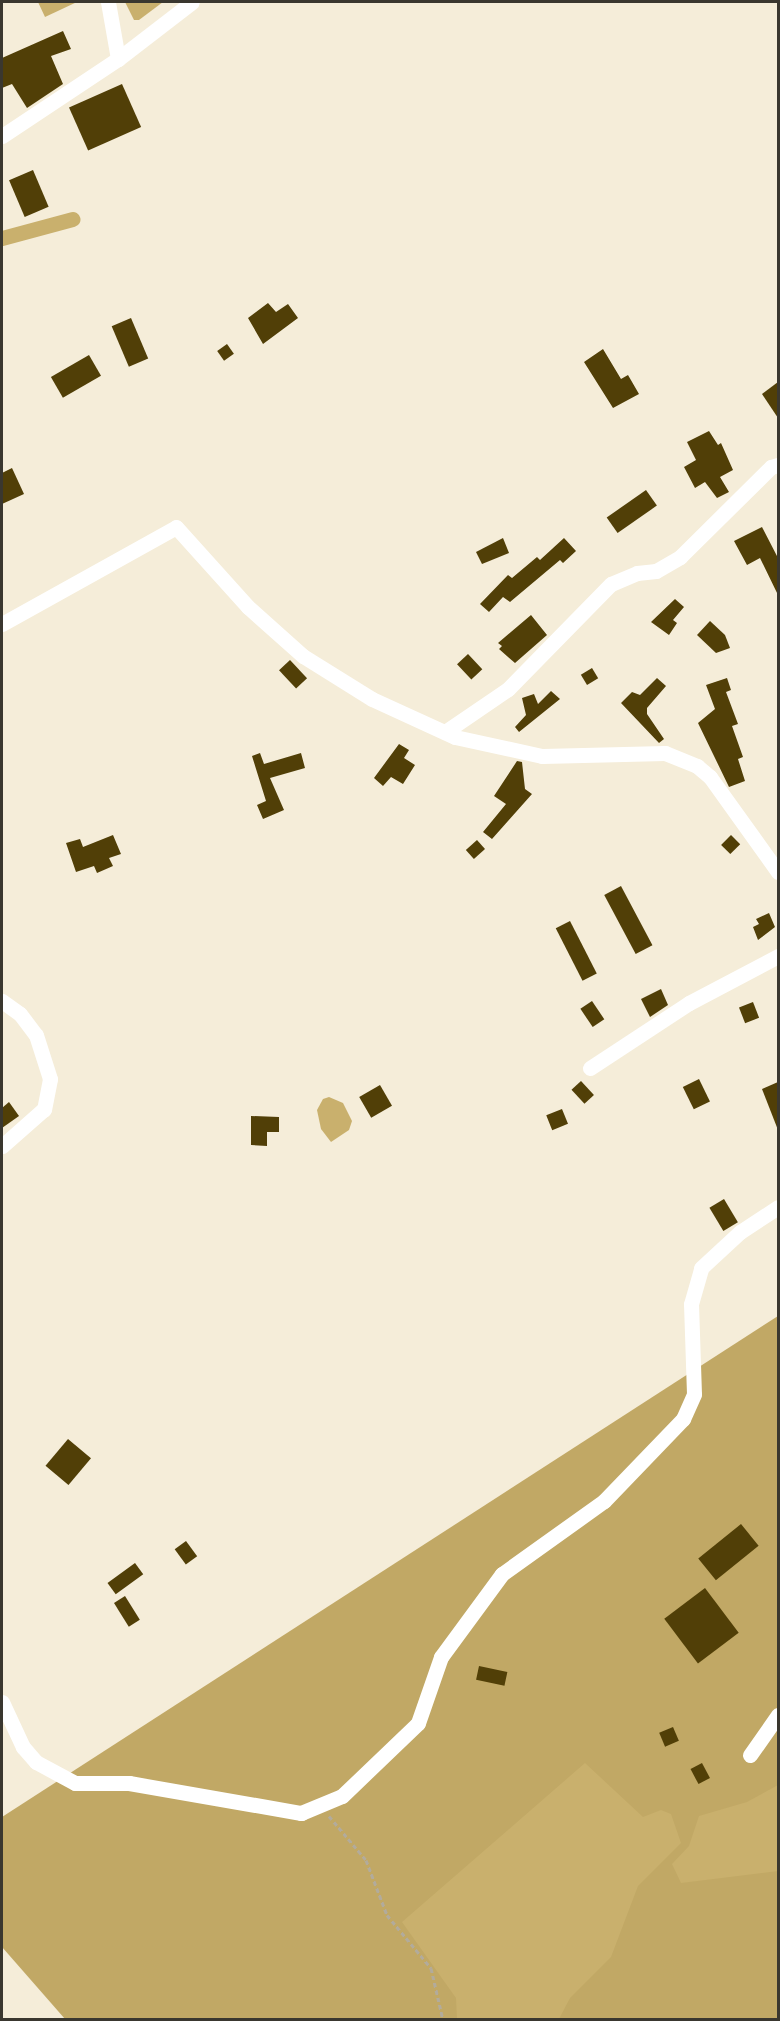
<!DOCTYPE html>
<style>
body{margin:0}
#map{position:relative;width:780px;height:2021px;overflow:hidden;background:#f5edd9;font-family:"Public Sans",sans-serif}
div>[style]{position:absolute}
.forest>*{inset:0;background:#c1a865}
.water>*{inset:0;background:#c9b06d}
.canal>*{height:15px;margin:-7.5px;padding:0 7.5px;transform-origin:7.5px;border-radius:7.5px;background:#c9b06d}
.building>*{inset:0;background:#513f07;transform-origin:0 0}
.path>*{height:3px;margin-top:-1.5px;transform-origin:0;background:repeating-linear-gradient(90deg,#b2ab9c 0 4.5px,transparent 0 7.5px)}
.street>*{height:15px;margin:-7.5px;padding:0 7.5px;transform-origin:7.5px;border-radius:7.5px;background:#fff}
span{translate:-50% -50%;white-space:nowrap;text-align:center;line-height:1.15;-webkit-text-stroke:6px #fff;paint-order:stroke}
.frame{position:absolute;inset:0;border:3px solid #3a372f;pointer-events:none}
</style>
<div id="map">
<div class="forest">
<div style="clip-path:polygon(778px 1316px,778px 2019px,65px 2019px,2px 1947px,2px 1817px)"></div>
</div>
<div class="water">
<div style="clip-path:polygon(38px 2px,77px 2px,45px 17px)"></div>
<div style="clip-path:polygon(125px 2px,163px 2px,139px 20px,134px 20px)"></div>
<div style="clip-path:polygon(329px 1097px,343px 1103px,352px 1121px,349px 1130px,331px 1142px,321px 1129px,317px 1110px,323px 1099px)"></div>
<div style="clip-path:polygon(585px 1763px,643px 1817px,661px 1810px,671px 1814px,681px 1843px,638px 1886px,611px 1957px,570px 1998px,559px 2019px,457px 2019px,456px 1998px,402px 1922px)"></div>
<div style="clip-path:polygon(778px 1785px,778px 1871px,681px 1883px,672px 1864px,689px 1846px,699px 1816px,747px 1802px)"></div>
</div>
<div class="canal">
<div style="left:2px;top:238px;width:73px;rotate:-15deg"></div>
</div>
<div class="building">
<div style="clip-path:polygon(63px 31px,71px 49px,51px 56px,63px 84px,27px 108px,12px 84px,2px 88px,2px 58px)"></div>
<div style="left:122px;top:84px;width:47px;height:58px;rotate:66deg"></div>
<div style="left:33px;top:170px;width:40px;height:26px;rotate:67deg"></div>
<div style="clip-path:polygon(268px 303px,276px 312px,288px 304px,298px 318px,263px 344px,248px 318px)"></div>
<div style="left:131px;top:318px;width:44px;height:21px;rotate:67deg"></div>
<div style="left:227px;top:344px;width:12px;height:12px;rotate:55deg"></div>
<div style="clip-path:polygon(603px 349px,621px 379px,628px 375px,639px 394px,613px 408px,584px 362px)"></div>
<div style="left:89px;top:355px;width:24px;height:44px;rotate:60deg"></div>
<div style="clip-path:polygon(778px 382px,778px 418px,762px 394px)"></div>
<div style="clip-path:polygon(709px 431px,718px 445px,721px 443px,733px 470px,720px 477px,729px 492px,717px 498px,705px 482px,695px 488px,684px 467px,696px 460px,687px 442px)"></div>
<div style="clip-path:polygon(12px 468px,24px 494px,2px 504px,2px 473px)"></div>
<div style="left:646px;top:490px;width:19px;height:48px;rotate:55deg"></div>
<div style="clip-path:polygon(762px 527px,778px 558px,778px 595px,760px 558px,747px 565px,734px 541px)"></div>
<div style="clip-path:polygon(503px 538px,509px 553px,482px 564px,476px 552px)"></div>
<div style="clip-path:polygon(564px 538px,576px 551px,563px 563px,560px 560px,510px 602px,503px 597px,489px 612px,480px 604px,508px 575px,512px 578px,537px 557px,540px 560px)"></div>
<div style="clip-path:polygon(675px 599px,684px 607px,673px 620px,677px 623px,669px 635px,651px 622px)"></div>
<div style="clip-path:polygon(531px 615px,547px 635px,515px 663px,499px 649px,502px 646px,498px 643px)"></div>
<div style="clip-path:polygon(710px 621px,725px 635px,730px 648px,716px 653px,697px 635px)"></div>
<div style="left:468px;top:654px;width:21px;height:15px;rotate:47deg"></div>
<div style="left:290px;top:660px;width:25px;height:15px;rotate:47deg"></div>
<div style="left:592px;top:668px;width:12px;height:13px;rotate:59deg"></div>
<div style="clip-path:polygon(657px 678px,666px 686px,647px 708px,647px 714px,664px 739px,659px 743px,621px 703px,632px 692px,640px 695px)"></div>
<div style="clip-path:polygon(727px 678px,731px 690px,726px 692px,738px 724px,732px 726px,743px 757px,738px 759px,745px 781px,729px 787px,698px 723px,715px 709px,706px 685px)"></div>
<div style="clip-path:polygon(551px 691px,560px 699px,519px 732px,515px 727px,526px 715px,522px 698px,534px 694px,538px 704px)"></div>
<div style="clip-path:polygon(399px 744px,409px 750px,404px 758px,415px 765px,403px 784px,391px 777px,383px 786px,374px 778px)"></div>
<div style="clip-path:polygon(260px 753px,264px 764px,301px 753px,305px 768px,270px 778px,284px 810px,263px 819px,257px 805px,266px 801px,252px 756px)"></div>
<div style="clip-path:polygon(517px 761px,522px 762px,525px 789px,532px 794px,492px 839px,483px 832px,506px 804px,494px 796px)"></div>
<div style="clip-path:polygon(113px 835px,121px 854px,109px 858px,113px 866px,97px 873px,94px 866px,76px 872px,66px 843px,80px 839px,83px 847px)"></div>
<div style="left:731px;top:835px;width:13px;height:14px;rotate:45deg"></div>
<div style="left:477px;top:840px;width:12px;height:15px;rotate:48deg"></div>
<div style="left:621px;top:886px;width:67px;height:19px;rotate:62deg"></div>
<div style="clip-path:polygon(769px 913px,775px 927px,758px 940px,753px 927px,759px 924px,756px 919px)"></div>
<div style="left:570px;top:921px;width:59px;height:16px;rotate:63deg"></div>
<div style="clip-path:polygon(661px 989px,668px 1005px,650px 1017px,641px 999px)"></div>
<div style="left:592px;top:1001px;width:22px;height:14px;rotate:56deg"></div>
<div style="left:753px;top:1002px;width:17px;height:15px;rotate:69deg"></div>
<div style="left:699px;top:1079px;width:25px;height:18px;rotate:64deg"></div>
<div style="left:581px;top:1081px;width:19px;height:13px;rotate:47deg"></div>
<div style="clip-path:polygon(778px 1082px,778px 1130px,762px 1089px)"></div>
<div style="left:380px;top:1085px;width:24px;height:24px;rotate:60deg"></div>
<div style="clip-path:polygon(9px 1102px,19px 1116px,2px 1128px,2px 1108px)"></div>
<div style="left:562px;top:1109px;width:16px;height:17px;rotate:68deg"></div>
<div style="clip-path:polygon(251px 1116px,279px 1117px,279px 1132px,267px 1132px,267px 1146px,251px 1145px)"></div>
<div style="left:724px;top:1199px;width:27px;height:17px;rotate:59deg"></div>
<div style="left:68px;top:1439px;width:30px;height:35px;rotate:40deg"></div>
<div style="left:741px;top:1524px;width:28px;height:55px;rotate:51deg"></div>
<div style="left:186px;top:1541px;width:19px;height:14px;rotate:54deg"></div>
<div style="left:135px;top:1563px;width:14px;height:34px;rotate:54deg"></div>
<div style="left:705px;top:1588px;width:56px;height:51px;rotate:53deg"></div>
<div style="left:125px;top:1596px;width:28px;height:13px;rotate:58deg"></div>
<div style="left:479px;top:1666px;width:29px;height:14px;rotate:12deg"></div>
<div style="left:673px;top:1727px;width:15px;height:15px;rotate:67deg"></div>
<div style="left:702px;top:1763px;width:17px;height:13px;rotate:62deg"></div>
</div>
<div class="path">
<div style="left:329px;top:1816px;width:57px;rotate:49.9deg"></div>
<div style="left:366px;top:1860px;width:59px;rotate:69.1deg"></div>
<div style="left:387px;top:1915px;width:69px;rotate:50.3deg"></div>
<div style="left:431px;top:1968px;width:53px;rotate:77deg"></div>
</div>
<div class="street">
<div style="left:108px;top:2px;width:58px;rotate:80deg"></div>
<div style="left:2px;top:136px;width:139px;rotate:-33.6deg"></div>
<div style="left:118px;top:59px;width:93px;rotate:-37.6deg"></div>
<div style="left:2px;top:624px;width:199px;rotate:-29.1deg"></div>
<div style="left:176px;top:527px;width:108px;rotate:48deg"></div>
<div style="left:248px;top:607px;width:74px;rotate:41.7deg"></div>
<div style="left:303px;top:656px;width:81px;rotate:31.9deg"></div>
<div style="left:372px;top:699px;width:91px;rotate:24.6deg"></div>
<div style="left:455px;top:737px;width:89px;rotate:12.3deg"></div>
<div style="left:542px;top:756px;width:123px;rotate:-1.4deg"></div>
<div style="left:665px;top:753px;width:35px;rotate:22deg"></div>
<div style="left:697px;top:766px;width:17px;rotate:40deg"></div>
<div style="left:710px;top:777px;width:117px;rotate:54.4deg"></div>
<div style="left:445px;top:732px;width:76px;rotate:-34.3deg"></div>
<div style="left:508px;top:689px;width:147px;rotate:-45.6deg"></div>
<div style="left:611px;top:584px;width:28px;rotate:-23deg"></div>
<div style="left:637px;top:573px;width:19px;rotate:-6deg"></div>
<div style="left:656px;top:571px;width:28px;rotate:-30deg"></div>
<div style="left:680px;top:557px;width:128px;rotate:-44.7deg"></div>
<div style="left:771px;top:467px;width:7px;rotate:-16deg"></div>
<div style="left:2px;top:1001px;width:22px;rotate:36deg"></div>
<div style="left:20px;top:1014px;width:26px;rotate:53deg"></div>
<div style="left:36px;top:1035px;width:46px;rotate:72.3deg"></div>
<div style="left:50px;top:1079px;width:31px;rotate:101deg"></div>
<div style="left:44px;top:1109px;width:56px;rotate:138.6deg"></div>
<div style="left:590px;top:1068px;width:118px;rotate:-33.3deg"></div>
<div style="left:689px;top:1003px;width:101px;rotate:-27.8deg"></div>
<div style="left:2px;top:1702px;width:50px;rotate:65deg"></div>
<div style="left:23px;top:1747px;width:20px;rotate:49deg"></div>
<div style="left:36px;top:1762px;width:44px;rotate:28.3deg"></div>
<div style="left:75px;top:1783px;width:54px"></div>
<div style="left:129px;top:1783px;width:175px;rotate:9.9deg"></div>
<div style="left:301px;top:1813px;width:44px;rotate:-22.5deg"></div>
<div style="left:342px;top:1796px;width:105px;rotate:-43.8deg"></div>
<div style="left:418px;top:1723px;width:70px;rotate:-70.8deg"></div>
<div style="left:441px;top:1657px;width:103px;rotate:-53.7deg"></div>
<div style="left:502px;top:1574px;width:125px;rotate:-35.6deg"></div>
<div style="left:604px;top:1501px;width:114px;rotate:-46.1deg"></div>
<div style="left:683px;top:1419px;width:27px;rotate:-66deg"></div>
<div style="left:694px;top:1394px;width:90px;rotate:-91.9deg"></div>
<div style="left:691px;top:1304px;width:37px;rotate:-74deg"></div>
<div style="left:701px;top:1268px;width:53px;rotate:-42.7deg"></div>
<div style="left:740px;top:1232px;width:45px;rotate:-33.3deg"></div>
<div style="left:750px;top:1755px;width:49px;rotate:-55deg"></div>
</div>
<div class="frame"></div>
</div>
